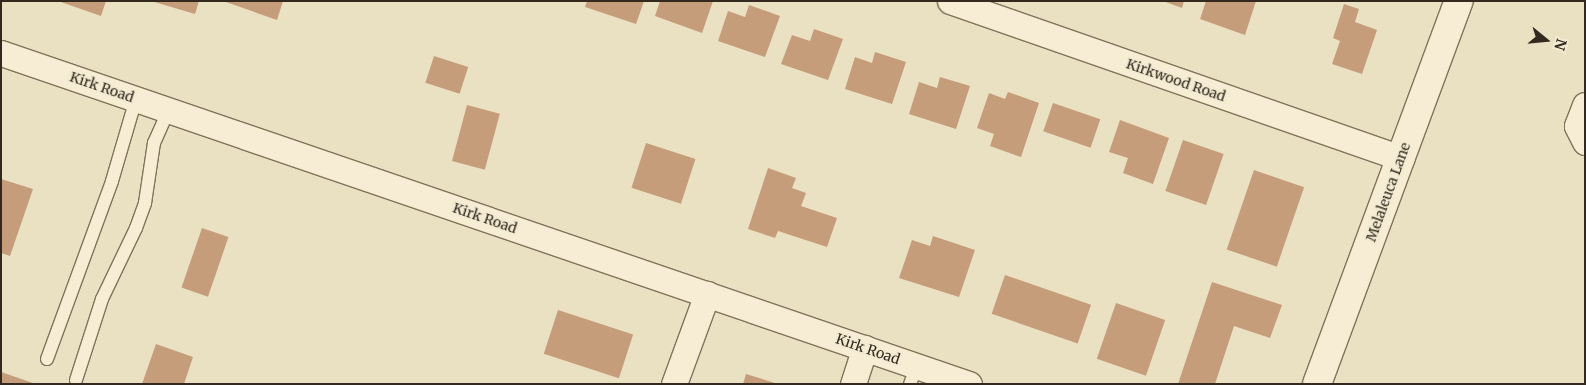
<!DOCTYPE html>
<style>
body{margin:0}
#map{position:relative;width:1586px;height:385px;overflow:hidden;background:#eae0c2;font-family:Merriweather,serif}
div>[style]{position:absolute}
.building>*{inset:0;background:#c59d7b;transform-origin:0 0}
.roads{filter:drop-shadow(1px 0 #82725b) drop-shadow(-1px 0 #82725b) drop-shadow(0 1px #82725b) drop-shadow(0 -1px #82725b)}
.lane>*{height:12px;margin:-6px;padding:0 6px;transform-origin:6px;border-radius:6px;background:#f6edd4}
.street>*{height:25px;margin:-12.5px;padding:0 12.5px;transform-origin:12.5px;border-radius:12.5px;background:#f6edd4}
.secondary>*{height:28px;margin:-14px;padding:0 14px;transform-origin:14px;border-radius:14px;background:#f6edd4}
span{translate:-50% -50%;white-space:nowrap;text-align:center;line-height:1.15;-webkit-text-stroke:4px #f2ead1;paint-order:stroke}
.street-label{font-size:14px;color:#33291e}
.frame{position:absolute;inset:0;border:2px solid #33291e;pointer-events:none}
.north{position:absolute;left:1521px;top:15px;width:50px;height:50px;-webkit-text-stroke:4px #f2ead1;paint-order:stroke;rotate:107deg;font-size:14px;font-weight:700;line-height:20px;text-align:center;color:#33291e}
.north::after{content:'';display:block;margin:auto;width:18px;height:22px;background:#33291e;clip-path:polygon(50% 0,100% 100%,50% 72%,0 100%)}
</style>
<div id="map">
<div class="building">
<div style="clip-path:polygon(58px 1px,106px 1px,101px 16px)"></div>
<div style="clip-path:polygon(151px 1px,199px 1px,195px 14px)"></div>
<div style="clip-path:polygon(223px 1px,283px 1px,277px 20px)"></div>
<div style="clip-path:polygon(587px 1px,644px 1px,636px 24px,585px 7px)"></div>
<div style="clip-path:polygon(660px 1px,713px 1px,702px 33px,655px 16px)"></div>
<div style="clip-path:polygon(1163px 1px,1184px 1px,1182px 8px)"></div>
<div style="clip-path:polygon(1206px 1px,1256px 1px,1245px 35px,1200px 19px)"></div>
<div style="clip-path:polygon(1344px 4px,1359px 9px,1355px 22px,1377px 30px,1362px 74px,1332px 64px,1340px 41px,1333px 38px)"></div>
<div style="clip-path:polygon(749px 5px,780px 16px,765px 57px,718px 41px,728px 11px,745px 17px)"></div>
<div style="clip-path:polygon(814px 29px,843px 39px,828px 80px,781px 64px,792px 35px,810px 41px)"></div>
<div style="clip-path:polygon(875px 52px,906px 62px,892px 104px,845px 89px,855px 57px,872px 63px)"></div>
<div style="left:434px;top:56px;width:36px;height:28px;rotate:18deg"></div>
<div style="clip-path:polygon(940px 77px,970px 86px,956px 129px,909px 114px,919px 82px,937px 88px)"></div>
<div style="clip-path:polygon(1008px 92px,1039px 103px,1021px 157px,990px 146px,994px 134px,977px 128px,989px 93px,1005px 99px)"></div>
<div style="left:1053px;top:103px;width:50px;height:30px;rotate:19deg"></div>
<div style="left:467px;top:105px;width:34px;height:58px;rotate:15deg"></div>
<div style="clip-path:polygon(1120px 120px,1169px 138px,1153px 184px,1123px 173px,1128px 158px,1109px 152px)"></div>
<div style="left:1183px;top:140px;width:43px;height:54px;rotate:19deg"></div>
<div style="left:646px;top:143px;width:52px;height:47px;rotate:18deg"></div>
<div style="clip-path:polygon(768px 168px,796px 178px,792px 188px,806px 193px,801px 206px,837px 218px,827px 247px,778px 231px,775px 238px,748px 229px)"></div>
<div style="left:1254px;top:170px;width:53px;height:84px;rotate:19deg"></div>
<div style="clip-path:polygon(1px 179px,33px 189px,10px 256px,1px 253px)"></div>
<div style="left:202px;top:228px;width:28px;height:63px;rotate:19deg"></div>
<div style="clip-path:polygon(933px 236px,975px 250px,959px 297px,899px 278px,912px 240px,930px 246px)"></div>
<div style="left:1005px;top:275px;width:91px;height:41px;rotate:19deg"></div>
<div style="clip-path:polygon(1212px 282px,1282px 305px,1270px 338px,1234px 326px,1215px 384px,1178px 384px)"></div>
<div style="left:1116px;top:303px;width:52px;height:59px;rotate:19deg"></div>
<div style="left:558px;top:310px;width:79px;height:46px;rotate:18deg"></div>
<div style="clip-path:polygon(156px 344px,193px 357px,184px 384px,142px 384px)"></div>
<div style="clip-path:polygon(1px 372px,33px 383px,33px 384px,1px 384px)"></div>
<div style="clip-path:polygon(746px 374px,775px 383px,775px 384px,743px 384px)"></div>
</div>
<div class="roads">
<div class="lane">
<div style="left:47px;top:359px;width:189px;rotate:-69.9deg"></div>
<div style="left:112px;top:181px;width:85px;rotate:-73.7deg"></div>
<div style="left:76px;top:380px;width:85px;rotate:-72.2deg"></div>
<div style="left:102px;top:299px;width:79px;rotate:-64.4deg"></div>
<div style="left:136px;top:228px;width:27px;rotate:-70deg"></div>
<div style="left:145px;top:203px;width:61px;rotate:-81.5deg"></div>
<div style="left:154px;top:143px;width:36px;rotate:-66deg"></div>
<div style="left:910px;top:384px;width:19px;rotate:-69deg"></div>
</div>
<div class="street">
<div style="left:950px;top:1px;width:478px;rotate:19.2deg"></div>
<div style="left:1px;top:53px;width:1023px;rotate:18.88deg"></div>
<div style="left:1585px;top:105px;width:22px;rotate:111deg"></div>
<div style="left:1577px;top:126px;width:18px;rotate:63deg"></div>
<div style="left:674px;top:384px;width:96px;rotate:-69.9deg"></div>
<div style="left:853px;top:384px;width:38px;rotate:-72deg"></div>
</div>
<div class="secondary">
<div style="left:1317px;top:384px;width:408px;rotate:-69.7deg"></div>
</div>
</div>
<div class="street-label">
<span style="left:1176px;top:80px;rotate:19deg">Kirkwood Road</span>
<span style="left:102px;top:87px;rotate:19deg">Kirk Road</span>
<span style="left:1388px;top:192px;rotate:-70deg">Melaleuca Lane</span>
<span style="left:485px;top:218px;rotate:19deg">Kirk Road</span>
<span style="left:868px;top:349px;rotate:19deg">Kirk Road</span>
</div>
<div class="frame"></div>
<div class="north">N</div>
</div>
